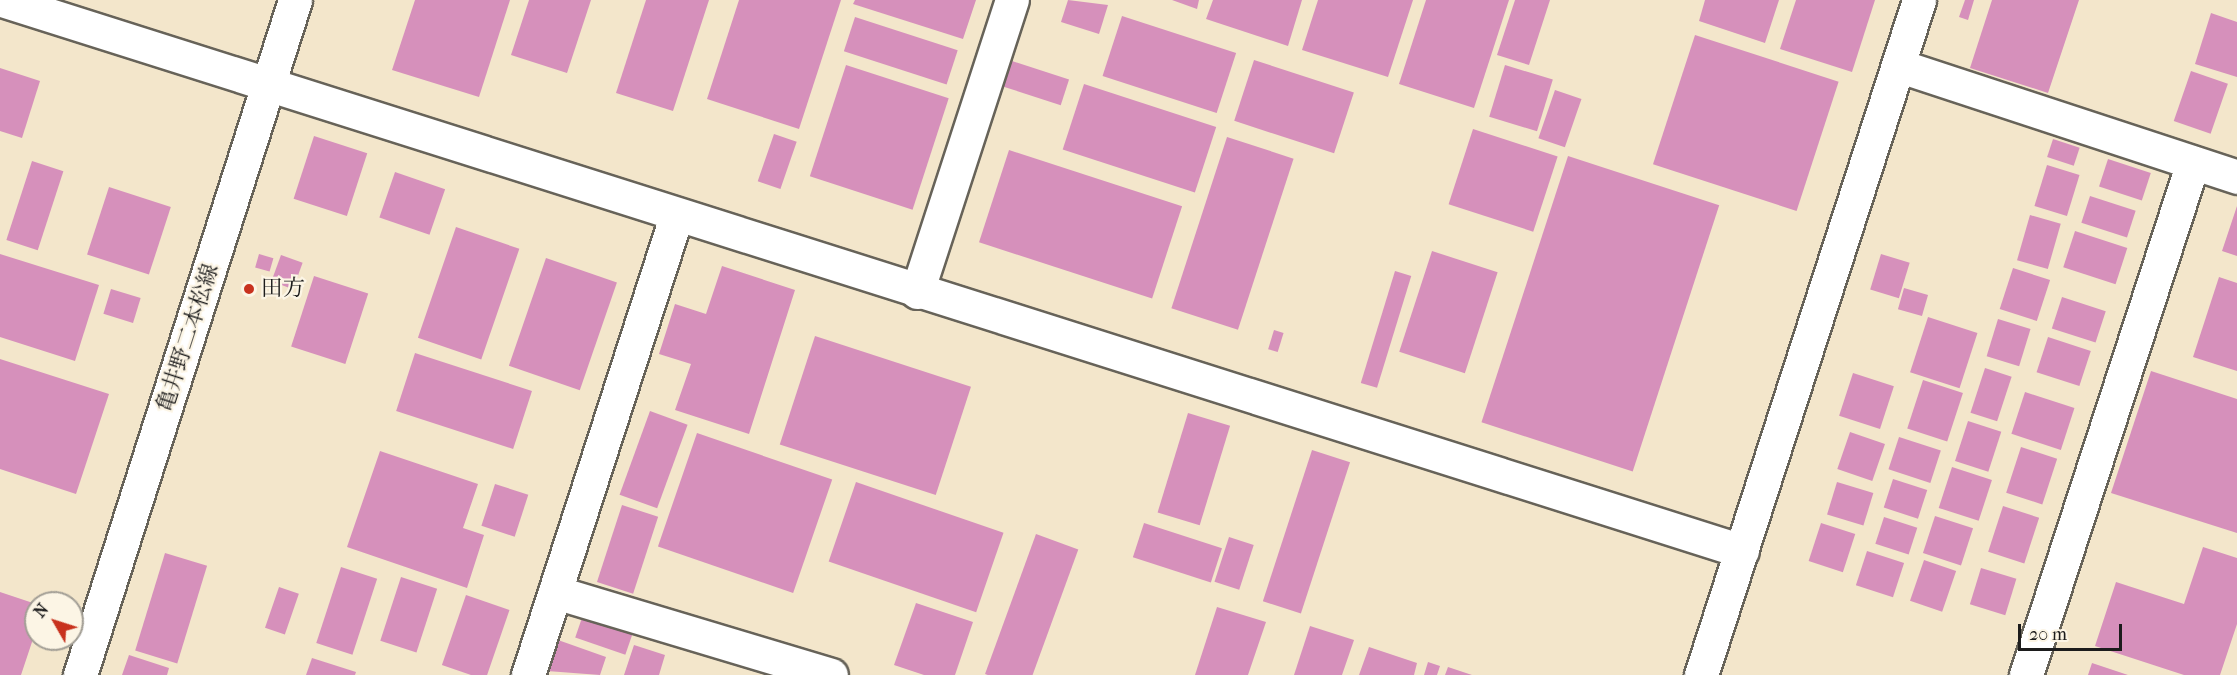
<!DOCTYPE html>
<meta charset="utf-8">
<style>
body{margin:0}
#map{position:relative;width:2237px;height:675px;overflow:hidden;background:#f3e6cb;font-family:"IM FELL French Canon","Noto Serif JP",serif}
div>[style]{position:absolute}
.building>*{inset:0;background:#d690bb;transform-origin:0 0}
.roads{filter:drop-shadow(2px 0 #676359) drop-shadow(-2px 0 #676359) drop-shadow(0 2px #676359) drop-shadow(0 -2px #676359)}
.street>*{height:33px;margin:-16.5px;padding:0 16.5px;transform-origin:16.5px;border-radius:16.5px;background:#fff}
.secondary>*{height:33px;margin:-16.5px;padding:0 16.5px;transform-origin:16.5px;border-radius:16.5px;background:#fff}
.dots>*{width:16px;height:16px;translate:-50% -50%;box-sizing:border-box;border:3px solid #fcf5e5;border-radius:50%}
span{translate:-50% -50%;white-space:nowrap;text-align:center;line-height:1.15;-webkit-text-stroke:4.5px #fcf5e5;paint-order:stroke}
.poi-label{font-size:22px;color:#1c1c1c}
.left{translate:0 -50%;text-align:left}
.street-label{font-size:22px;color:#1c1c1c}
.north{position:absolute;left:24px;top:591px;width:60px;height:60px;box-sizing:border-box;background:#fcf5e5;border:2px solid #a29e95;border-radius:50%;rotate:309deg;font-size:16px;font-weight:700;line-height:24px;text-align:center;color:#1c1c1c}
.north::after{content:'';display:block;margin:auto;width:21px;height:27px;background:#c8321e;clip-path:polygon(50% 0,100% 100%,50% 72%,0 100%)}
.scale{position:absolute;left:2018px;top:624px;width:104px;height:27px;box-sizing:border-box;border:3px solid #1c1c1c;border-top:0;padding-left:8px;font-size:18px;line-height:21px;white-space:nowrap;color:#1c1c1c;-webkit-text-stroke:4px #fcf5e5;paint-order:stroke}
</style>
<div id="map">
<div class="building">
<div style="clip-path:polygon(415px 0,510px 0,479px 97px,392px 70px)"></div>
<div style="clip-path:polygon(529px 0,591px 0,567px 73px,511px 55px)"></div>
<div style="clip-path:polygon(646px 0,709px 0,673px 111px,616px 93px)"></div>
<div style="clip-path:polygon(739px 0,841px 0,799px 129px,707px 99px)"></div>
<div style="clip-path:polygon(855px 0,976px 0,963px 39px,853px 4px)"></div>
<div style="clip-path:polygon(1068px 0,1108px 5px,1099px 34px,1061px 22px)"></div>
<div style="clip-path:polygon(1172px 0,1199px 0,1197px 9px)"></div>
<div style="clip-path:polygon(1213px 0,1302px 0,1288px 46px,1206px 19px)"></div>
<div style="clip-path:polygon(1318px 0,1413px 0,1388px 77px,1302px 50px)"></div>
<div style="clip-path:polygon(1426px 0,1509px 0,1474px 108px,1399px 84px)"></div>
<div style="clip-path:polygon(1515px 0,1550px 0,1529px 65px,1497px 55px)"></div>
<div style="clip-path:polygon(1705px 0,1779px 0,1765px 43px,1699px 21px)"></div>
<div style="clip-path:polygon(1796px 0,1875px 0,1852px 72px,1780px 49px)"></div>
<div style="clip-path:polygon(1965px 0,1974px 0,1968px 20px,1959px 17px)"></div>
<div style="clip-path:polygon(1992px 0,2079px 0,2048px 93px,1970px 68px)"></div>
<div style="clip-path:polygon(2211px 13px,2237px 22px,2237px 77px,2195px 64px)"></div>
<div style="left:1122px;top:16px;width:120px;height:63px;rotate:18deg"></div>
<div style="left:855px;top:17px;width:108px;height:36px;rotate:18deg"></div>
<div style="left:1695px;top:35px;width:151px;height:136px;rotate:18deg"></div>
<div style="left:1254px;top:60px;width:105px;height:64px;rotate:18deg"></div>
<div style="left:1012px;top:61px;width:60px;height:27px;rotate:18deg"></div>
<div style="left:846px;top:65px;width:108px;height:117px;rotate:18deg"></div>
<div style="left:1505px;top:65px;width:50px;height:54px;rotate:17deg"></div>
<div style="clip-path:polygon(0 68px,40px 81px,22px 138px,0 131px)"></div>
<div style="left:2191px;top:71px;width:39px;height:53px;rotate:19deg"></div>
<div style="left:1084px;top:84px;width:139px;height:69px;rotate:18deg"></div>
<div style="left:1555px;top:90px;width:28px;height:51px;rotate:19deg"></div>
<div style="left:1473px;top:129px;width:89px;height:79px;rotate:18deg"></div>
<div style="left:774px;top:134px;width:24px;height:50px;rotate:19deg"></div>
<div style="left:314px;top:136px;width:56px;height:66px;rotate:18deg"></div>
<div style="left:1227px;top:137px;width:70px;height:180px;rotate:18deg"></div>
<div style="left:2053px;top:139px;width:28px;height:19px;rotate:18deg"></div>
<div style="left:1009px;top:150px;width:182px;height:97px;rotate:18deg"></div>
<div style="left:1568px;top:156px;width:159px;height:280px;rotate:18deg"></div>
<div style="left:2108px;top:159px;width:45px;height:29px;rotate:18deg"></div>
<div style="left:32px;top:161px;width:33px;height:83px;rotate:18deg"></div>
<div style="left:2047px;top:165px;width:34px;height:43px;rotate:17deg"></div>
<div style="left:395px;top:172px;width:53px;height:48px;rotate:19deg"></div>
<div style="left:109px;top:187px;width:65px;height:71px;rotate:18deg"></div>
<div style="left:2090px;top:196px;width:48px;height:28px;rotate:18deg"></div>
<div style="clip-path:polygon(2237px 206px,2237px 256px,2222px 251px)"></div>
<div style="left:2030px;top:215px;width:32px;height:47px;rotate:16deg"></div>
<div style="left:456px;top:227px;width:67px;height:117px;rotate:19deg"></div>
<div style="left:2075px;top:231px;width:55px;height:38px;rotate:18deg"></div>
<div style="left:1432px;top:251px;width:69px;height:106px;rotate:18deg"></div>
<div style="clip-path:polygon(0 254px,99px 285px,75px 361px,0 337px)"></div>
<div style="left:259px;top:254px;width:15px;height:14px;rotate:16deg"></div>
<div style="left:1881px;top:254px;width:30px;height:37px;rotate:17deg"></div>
<div style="left:281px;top:255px;width:23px;height:28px;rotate:20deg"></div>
<div style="left:546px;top:258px;width:75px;height:114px;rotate:19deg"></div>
<div style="clip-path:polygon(722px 266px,795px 290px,749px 434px,675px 410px,691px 364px,659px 354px,675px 304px,706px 314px)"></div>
<div style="left:2013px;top:268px;width:39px;height:43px;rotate:18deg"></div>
<div style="left:1395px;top:271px;width:17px;height:117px;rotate:17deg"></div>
<div style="left:314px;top:276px;width:57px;height:74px;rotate:18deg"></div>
<div style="clip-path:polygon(2219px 277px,2237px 283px,2237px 371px,2193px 357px)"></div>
<div style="left:1904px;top:288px;width:25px;height:22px;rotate:16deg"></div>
<div style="left:111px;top:289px;width:31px;height:26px;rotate:17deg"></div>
<div style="left:2062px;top:297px;width:46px;height:33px;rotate:18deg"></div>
<div style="left:1928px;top:317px;width:52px;height:58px;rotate:18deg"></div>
<div style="left:1998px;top:319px;width:34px;height:39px;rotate:17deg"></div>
<div style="left:1274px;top:330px;width:10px;height:20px;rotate:17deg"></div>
<div style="left:815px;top:336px;width:164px;height:114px;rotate:18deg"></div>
<div style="left:2048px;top:337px;width:45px;height:37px;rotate:18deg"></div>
<div style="left:415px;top:353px;width:123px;height:61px;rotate:18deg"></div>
<div style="clip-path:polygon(0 359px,109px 394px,76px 494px,0 469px)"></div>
<div style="left:1985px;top:368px;width:28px;height:47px;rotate:18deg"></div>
<div style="clip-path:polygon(2151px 371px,2237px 399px,2237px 533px,2111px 493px)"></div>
<div style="left:1853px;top:373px;width:43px;height:45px;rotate:18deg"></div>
<div style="left:1923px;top:380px;width:42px;height:51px;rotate:18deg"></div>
<div style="left:2025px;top:392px;width:52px;height:44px;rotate:18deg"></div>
<div style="left:650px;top:411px;width:40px;height:89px;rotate:20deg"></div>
<div style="left:1188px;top:413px;width:44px;height:104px;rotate:17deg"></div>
<div style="left:1968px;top:421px;width:35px;height:42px;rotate:18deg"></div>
<div style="left:1850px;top:432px;width:37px;height:39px;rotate:19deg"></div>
<div style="left:697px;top:433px;width:143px;height:120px;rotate:19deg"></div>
<div style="left:1899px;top:437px;width:44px;height:34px;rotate:18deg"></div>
<div style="left:2021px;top:447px;width:38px;height:48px;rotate:18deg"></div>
<div style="left:1312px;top:450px;width:40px;height:159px;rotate:18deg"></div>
<div style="clip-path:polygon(380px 451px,478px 484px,463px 528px,484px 535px,467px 588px,347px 547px)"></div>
<div style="left:1952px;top:467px;width:42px;height:43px;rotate:18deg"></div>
<div style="left:1893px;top:479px;width:36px;height:30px;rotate:18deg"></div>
<div style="left:856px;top:482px;width:156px;height:84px;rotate:19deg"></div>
<div style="left:1837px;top:482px;width:38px;height:34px;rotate:17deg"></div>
<div style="left:495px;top:484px;width:35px;height:44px;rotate:18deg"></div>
<div style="left:622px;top:505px;width:38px;height:81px;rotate:18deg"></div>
<div style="left:2003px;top:506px;width:38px;height:48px;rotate:18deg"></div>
<div style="left:1935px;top:516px;width:40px;height:39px;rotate:18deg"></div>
<div style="left:1884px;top:517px;width:35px;height:28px;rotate:18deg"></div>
<div style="left:1144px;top:523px;width:82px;height:36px;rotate:18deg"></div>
<div style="left:1821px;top:523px;width:36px;height:40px;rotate:18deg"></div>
<div style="left:1036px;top:534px;width:45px;height:149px;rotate:20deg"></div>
<div style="left:1229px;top:537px;width:26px;height:47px;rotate:18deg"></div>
<div style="clip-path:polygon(2203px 547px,2237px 558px,2237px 624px,2220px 675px,2184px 675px,2095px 646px,2116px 582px,2184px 604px)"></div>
<div style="left:1867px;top:551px;width:39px;height:36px;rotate:18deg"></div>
<div style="left:165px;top:553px;width:44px;height:102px;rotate:17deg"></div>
<div style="left:1924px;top:560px;width:34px;height:43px;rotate:19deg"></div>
<div style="left:341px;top:567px;width:38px;height:80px;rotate:18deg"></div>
<div style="left:1981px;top:568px;width:37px;height:38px;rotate:17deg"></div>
<div style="left:401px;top:577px;width:38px;height:67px;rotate:18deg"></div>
<div style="left:279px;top:587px;width:21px;height:43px;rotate:19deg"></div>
<div style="clip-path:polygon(0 592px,36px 604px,36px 630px,21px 675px,0 675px)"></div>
<div style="left:466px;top:595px;width:46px;height:74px;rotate:19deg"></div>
<div style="clip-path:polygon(916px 603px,973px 622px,955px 675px,924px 675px,894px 665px)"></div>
<div style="clip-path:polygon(1217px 607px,1266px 622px,1248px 675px,1195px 675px)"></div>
<div style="left:584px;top:612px;width:53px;height:27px;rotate:19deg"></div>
<div style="clip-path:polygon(1310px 626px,1354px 640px,1342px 675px,1294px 675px)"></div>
<div style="clip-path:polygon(558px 640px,606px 657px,600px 675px,547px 671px)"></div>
<div style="clip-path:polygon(634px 645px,665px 655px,659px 675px,624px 675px)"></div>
<div style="clip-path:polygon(1369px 647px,1417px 663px,1414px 675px,1359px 675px)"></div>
<div style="clip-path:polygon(129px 655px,169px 668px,167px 675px,122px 675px)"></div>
<div style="clip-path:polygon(312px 658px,356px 672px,355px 675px,306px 675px)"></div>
<div style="clip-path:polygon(1428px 662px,1440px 666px,1437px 675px,1424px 675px)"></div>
<div style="clip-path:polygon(2092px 663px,2128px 675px,2088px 675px)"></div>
<div style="clip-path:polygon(1448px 667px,1472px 675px,1445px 675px)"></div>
</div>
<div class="roads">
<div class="street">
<div style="left:2px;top:0;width:1825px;rotate:17.57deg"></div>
<div style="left:1900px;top:66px;width:355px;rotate:18.2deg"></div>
<div style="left:917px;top:292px;width:307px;rotate:-72deg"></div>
<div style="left:555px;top:592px;width:288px;rotate:16.7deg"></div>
<div style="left:528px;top:675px;width:484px;rotate:-72.1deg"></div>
<div style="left:2026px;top:675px;width:539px;rotate:-71.97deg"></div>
</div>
<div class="secondary">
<div style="left:80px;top:675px;width:708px;rotate:-72.33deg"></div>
<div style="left:1701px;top:675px;width:709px;rotate:-72.1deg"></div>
</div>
</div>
<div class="dots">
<div style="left:249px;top:289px;background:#c8321e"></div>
</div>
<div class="poi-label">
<span class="left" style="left:261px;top:289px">田方</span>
</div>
<div class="street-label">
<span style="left:188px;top:338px;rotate:-72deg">亀井野二本松線</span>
</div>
<div class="north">N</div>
<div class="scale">20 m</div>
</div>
